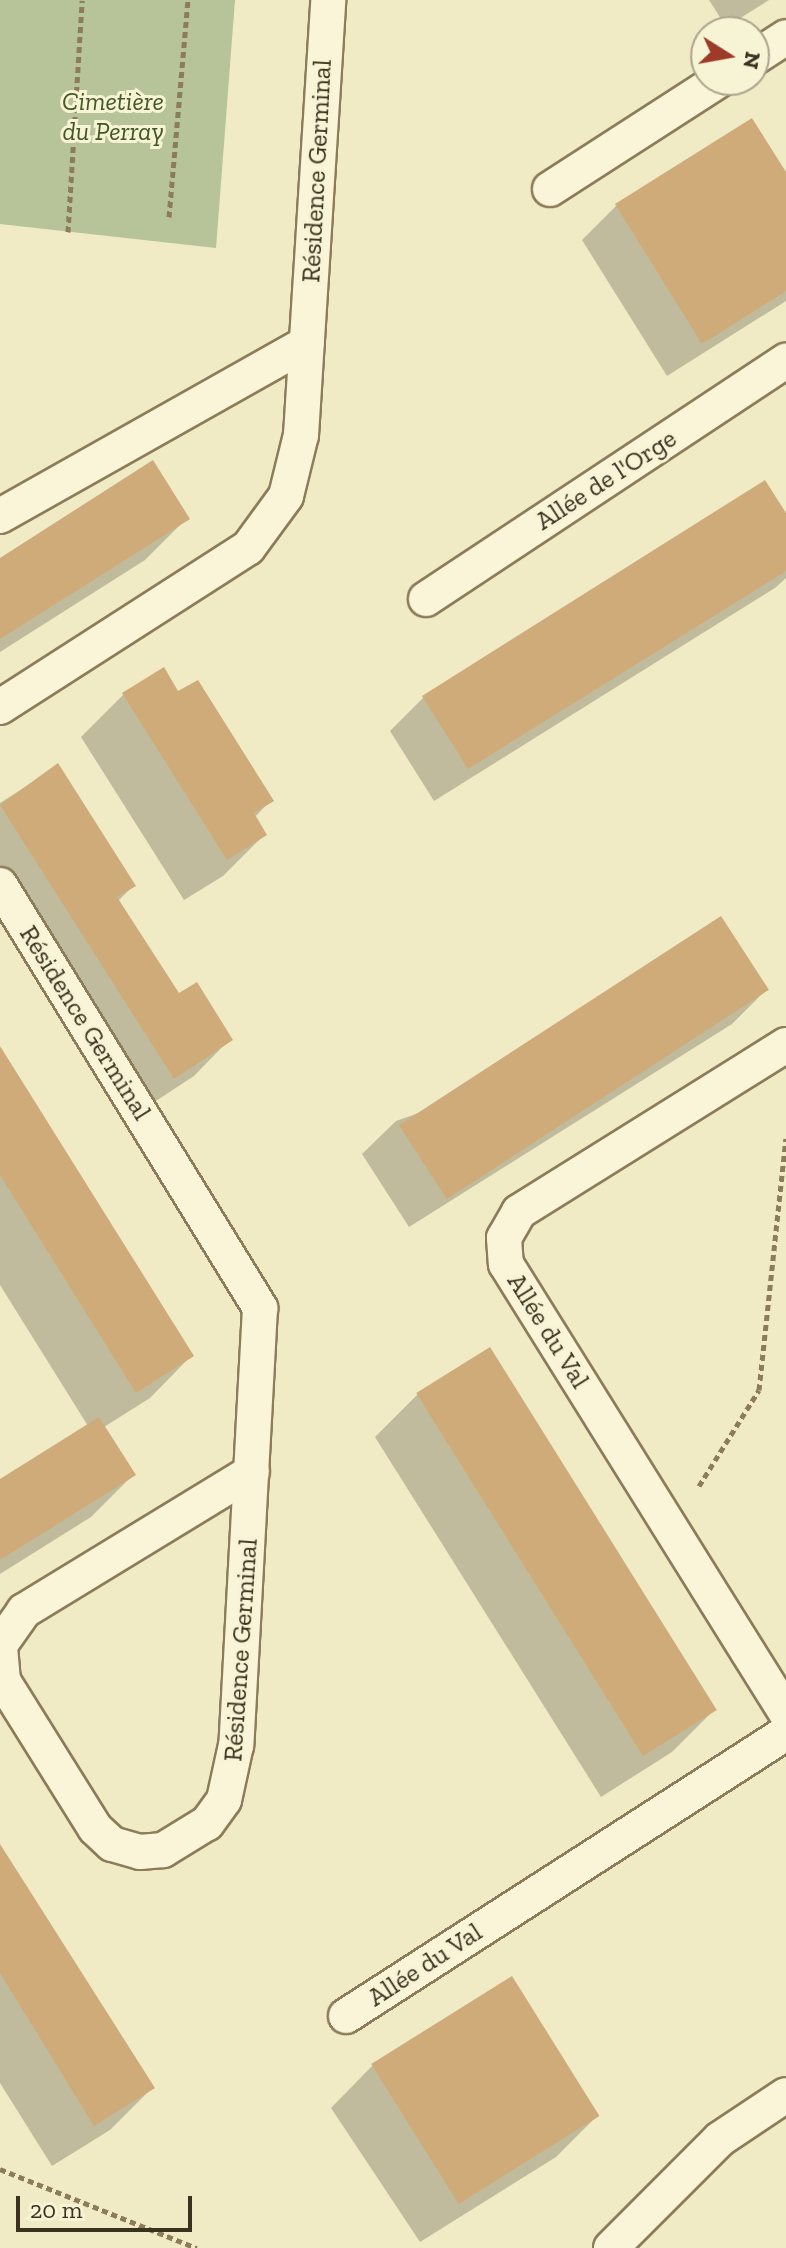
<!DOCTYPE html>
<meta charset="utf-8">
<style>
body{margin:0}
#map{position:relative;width:786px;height:2248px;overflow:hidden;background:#f0eac5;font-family:"Zilla Slab",serif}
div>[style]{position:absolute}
.cemetery>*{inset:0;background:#b7c398}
.shadow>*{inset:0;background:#0003}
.building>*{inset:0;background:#cfab7a;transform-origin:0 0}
.path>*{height:5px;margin-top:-2.5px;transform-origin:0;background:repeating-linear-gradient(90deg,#8c7c5a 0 6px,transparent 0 10px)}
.roads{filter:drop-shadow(2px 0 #8c7c5a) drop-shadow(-2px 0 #8c7c5a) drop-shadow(0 2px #8c7c5a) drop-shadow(0 -2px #8c7c5a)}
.service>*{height:34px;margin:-17px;padding:0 17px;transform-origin:17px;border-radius:17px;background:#faf5d9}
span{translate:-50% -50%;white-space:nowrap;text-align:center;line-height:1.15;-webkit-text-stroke:6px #f7f3d5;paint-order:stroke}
.park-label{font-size:26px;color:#435824;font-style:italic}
.street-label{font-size:26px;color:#3b311f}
.north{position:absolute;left:690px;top:16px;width:80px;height:80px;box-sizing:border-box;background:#f7f3d5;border:2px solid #aca58c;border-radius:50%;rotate:101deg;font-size:22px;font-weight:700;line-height:32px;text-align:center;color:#3b311f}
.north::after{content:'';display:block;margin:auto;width:28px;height:36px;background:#9d3a28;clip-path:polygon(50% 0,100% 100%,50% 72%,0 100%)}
.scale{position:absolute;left:16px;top:2196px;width:176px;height:36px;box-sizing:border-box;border:4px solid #3b311f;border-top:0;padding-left:10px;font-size:24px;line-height:28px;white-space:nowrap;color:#3b311f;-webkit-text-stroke:6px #f7f3d5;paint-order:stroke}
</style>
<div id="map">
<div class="cemetery">
<i style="clip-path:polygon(0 0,235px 0,216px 248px,0 224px)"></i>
</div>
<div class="shadow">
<i style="clip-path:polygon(709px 0,769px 0,726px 27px)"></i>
<i style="clip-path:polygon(786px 175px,786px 301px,667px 376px,582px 240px,616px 206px)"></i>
<i style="clip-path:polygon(786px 517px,786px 578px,775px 588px,434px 801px,390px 731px,424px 697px)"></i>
<i style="clip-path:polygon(187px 518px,145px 560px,0 652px,0 560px)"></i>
<i style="clip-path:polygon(178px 693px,271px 800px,254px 818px,265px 834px,223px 876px,184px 900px,81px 737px,123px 695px)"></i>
<i style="clip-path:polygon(58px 766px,133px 886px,118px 901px,179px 996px,230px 1039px,194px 1076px,136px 1114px,0 899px,0 803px)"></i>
<i style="clip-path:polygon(766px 990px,732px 1024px,409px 1227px,362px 1154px,396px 1121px)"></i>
<i style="clip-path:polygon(0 1050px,191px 1356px,150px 1398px,104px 1427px,133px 1475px,91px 1517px,0 1574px,0 1481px,88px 1426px,0 1285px)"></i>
<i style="clip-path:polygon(489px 1350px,714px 1710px,672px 1752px,601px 1797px,375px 1437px,417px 1395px)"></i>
<i style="clip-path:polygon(0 1848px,152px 2088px,110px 2130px,52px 2166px,0 2083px)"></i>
<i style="clip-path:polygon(372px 2066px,598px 2115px,556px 2157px,420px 2242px,331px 2108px)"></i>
</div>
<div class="building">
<i style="clip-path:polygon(752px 118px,786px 172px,786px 291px,702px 344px,615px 204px)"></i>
<i style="clip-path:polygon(153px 460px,190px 519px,0 639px,0 558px)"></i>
<i style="clip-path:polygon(765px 480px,786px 513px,786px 571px,468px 769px,422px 696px)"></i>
<i style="clip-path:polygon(164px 667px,178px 691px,198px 680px,274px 801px,254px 813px,267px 835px,227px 860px,122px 693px)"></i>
<i style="clip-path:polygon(58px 763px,136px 886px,117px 897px,179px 993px,197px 982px,233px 1040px,174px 1079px,0 805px)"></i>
<i style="left:721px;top:916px;width:88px;height:384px;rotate:57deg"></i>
<i style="clip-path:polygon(0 1046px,194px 1356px,136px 1393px,0 1175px)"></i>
<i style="left:490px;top:1347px;width:428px;height:87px;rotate:58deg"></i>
<i style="clip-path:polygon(99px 1417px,136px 1475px,0 1560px,0 1479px)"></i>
<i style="clip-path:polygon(0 1844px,155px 2088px,94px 2126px,0 1973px)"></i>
<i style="left:512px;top:1976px;width:165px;height:166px;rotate:58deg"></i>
</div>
<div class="path">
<i style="left:169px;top:217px;width:218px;rotate:-85deg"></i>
<i style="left:68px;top:232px;width:232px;rotate:-86.5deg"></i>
<i style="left:699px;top:1486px;width:113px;rotate:-58deg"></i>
<i style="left:759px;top:1390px;width:253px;rotate:-83.9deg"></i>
<i style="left:0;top:2169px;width:212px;rotate:21.9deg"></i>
</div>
<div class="roads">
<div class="service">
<i style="left:754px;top:58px;width:38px;rotate:-33deg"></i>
<i style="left:550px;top:189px;width:201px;rotate:-32.8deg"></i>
<i style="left:0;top:516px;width:352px;rotate:-29.4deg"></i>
<i style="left:426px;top:599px;width:432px;rotate:-33.5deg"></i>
<i style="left:0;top:707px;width:295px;rotate:-32.7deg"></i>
<i style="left:248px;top:548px;width:64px;rotate:-53.8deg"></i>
<i style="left:286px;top:496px;width:63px;rotate:-76.2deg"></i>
<i style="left:301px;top:435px;width:436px;rotate:-86.4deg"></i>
<i style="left:0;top:885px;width:497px;rotate:58.4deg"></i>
<i style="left:260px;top:1308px;width:438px;rotate:93.1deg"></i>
<i style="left:236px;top:1745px;width:56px;rotate:102.3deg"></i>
<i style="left:224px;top:1800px;width:29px;rotate:126deg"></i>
<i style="left:207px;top:1823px;width:52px;rotate:148.5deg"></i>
<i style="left:163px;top:1850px;width:23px;rotate:175deg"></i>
<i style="left:140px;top:1852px;width:29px;rotate:-164deg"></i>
<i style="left:112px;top:1844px;width:23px;rotate:-137deg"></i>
<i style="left:95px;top:1828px;width:173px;rotate:-122deg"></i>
<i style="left:3px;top:1681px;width:33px;rotate:-95deg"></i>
<i style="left:786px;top:1045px;width:315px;rotate:148deg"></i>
<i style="left:519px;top:1212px;width:30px;rotate:120deg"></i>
<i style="left:504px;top:1238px;width:26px;rotate:86deg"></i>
<i style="left:506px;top:1264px;width:529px;rotate:58.05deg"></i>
<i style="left:0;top:1645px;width:42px;rotate:-54.8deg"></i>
<i style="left:24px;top:1611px;width:267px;rotate:-31.4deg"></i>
<i style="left:346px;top:2016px;width:523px;rotate:-32.75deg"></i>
<i style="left:611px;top:2248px;width:154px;rotate:-45deg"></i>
<i style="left:720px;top:2139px;width:79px;rotate:-33.7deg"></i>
</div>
</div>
<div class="park-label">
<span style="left:113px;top:117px">Cimetière<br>du Perray</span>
</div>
<div class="street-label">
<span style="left:317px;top:171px;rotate:-87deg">Résidence Germinal</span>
<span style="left:606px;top:480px;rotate:-33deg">Allée de l'Orge</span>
<span style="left:85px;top:1023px;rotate:58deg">Résidence Germinal</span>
<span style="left:548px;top:1331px;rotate:58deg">Allée du Val</span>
<span style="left:241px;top:1650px;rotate:-86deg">Résidence Germinal</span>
<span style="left:425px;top:1965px;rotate:-33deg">Allée du Val</span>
</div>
<div class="north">N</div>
<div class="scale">20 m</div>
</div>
